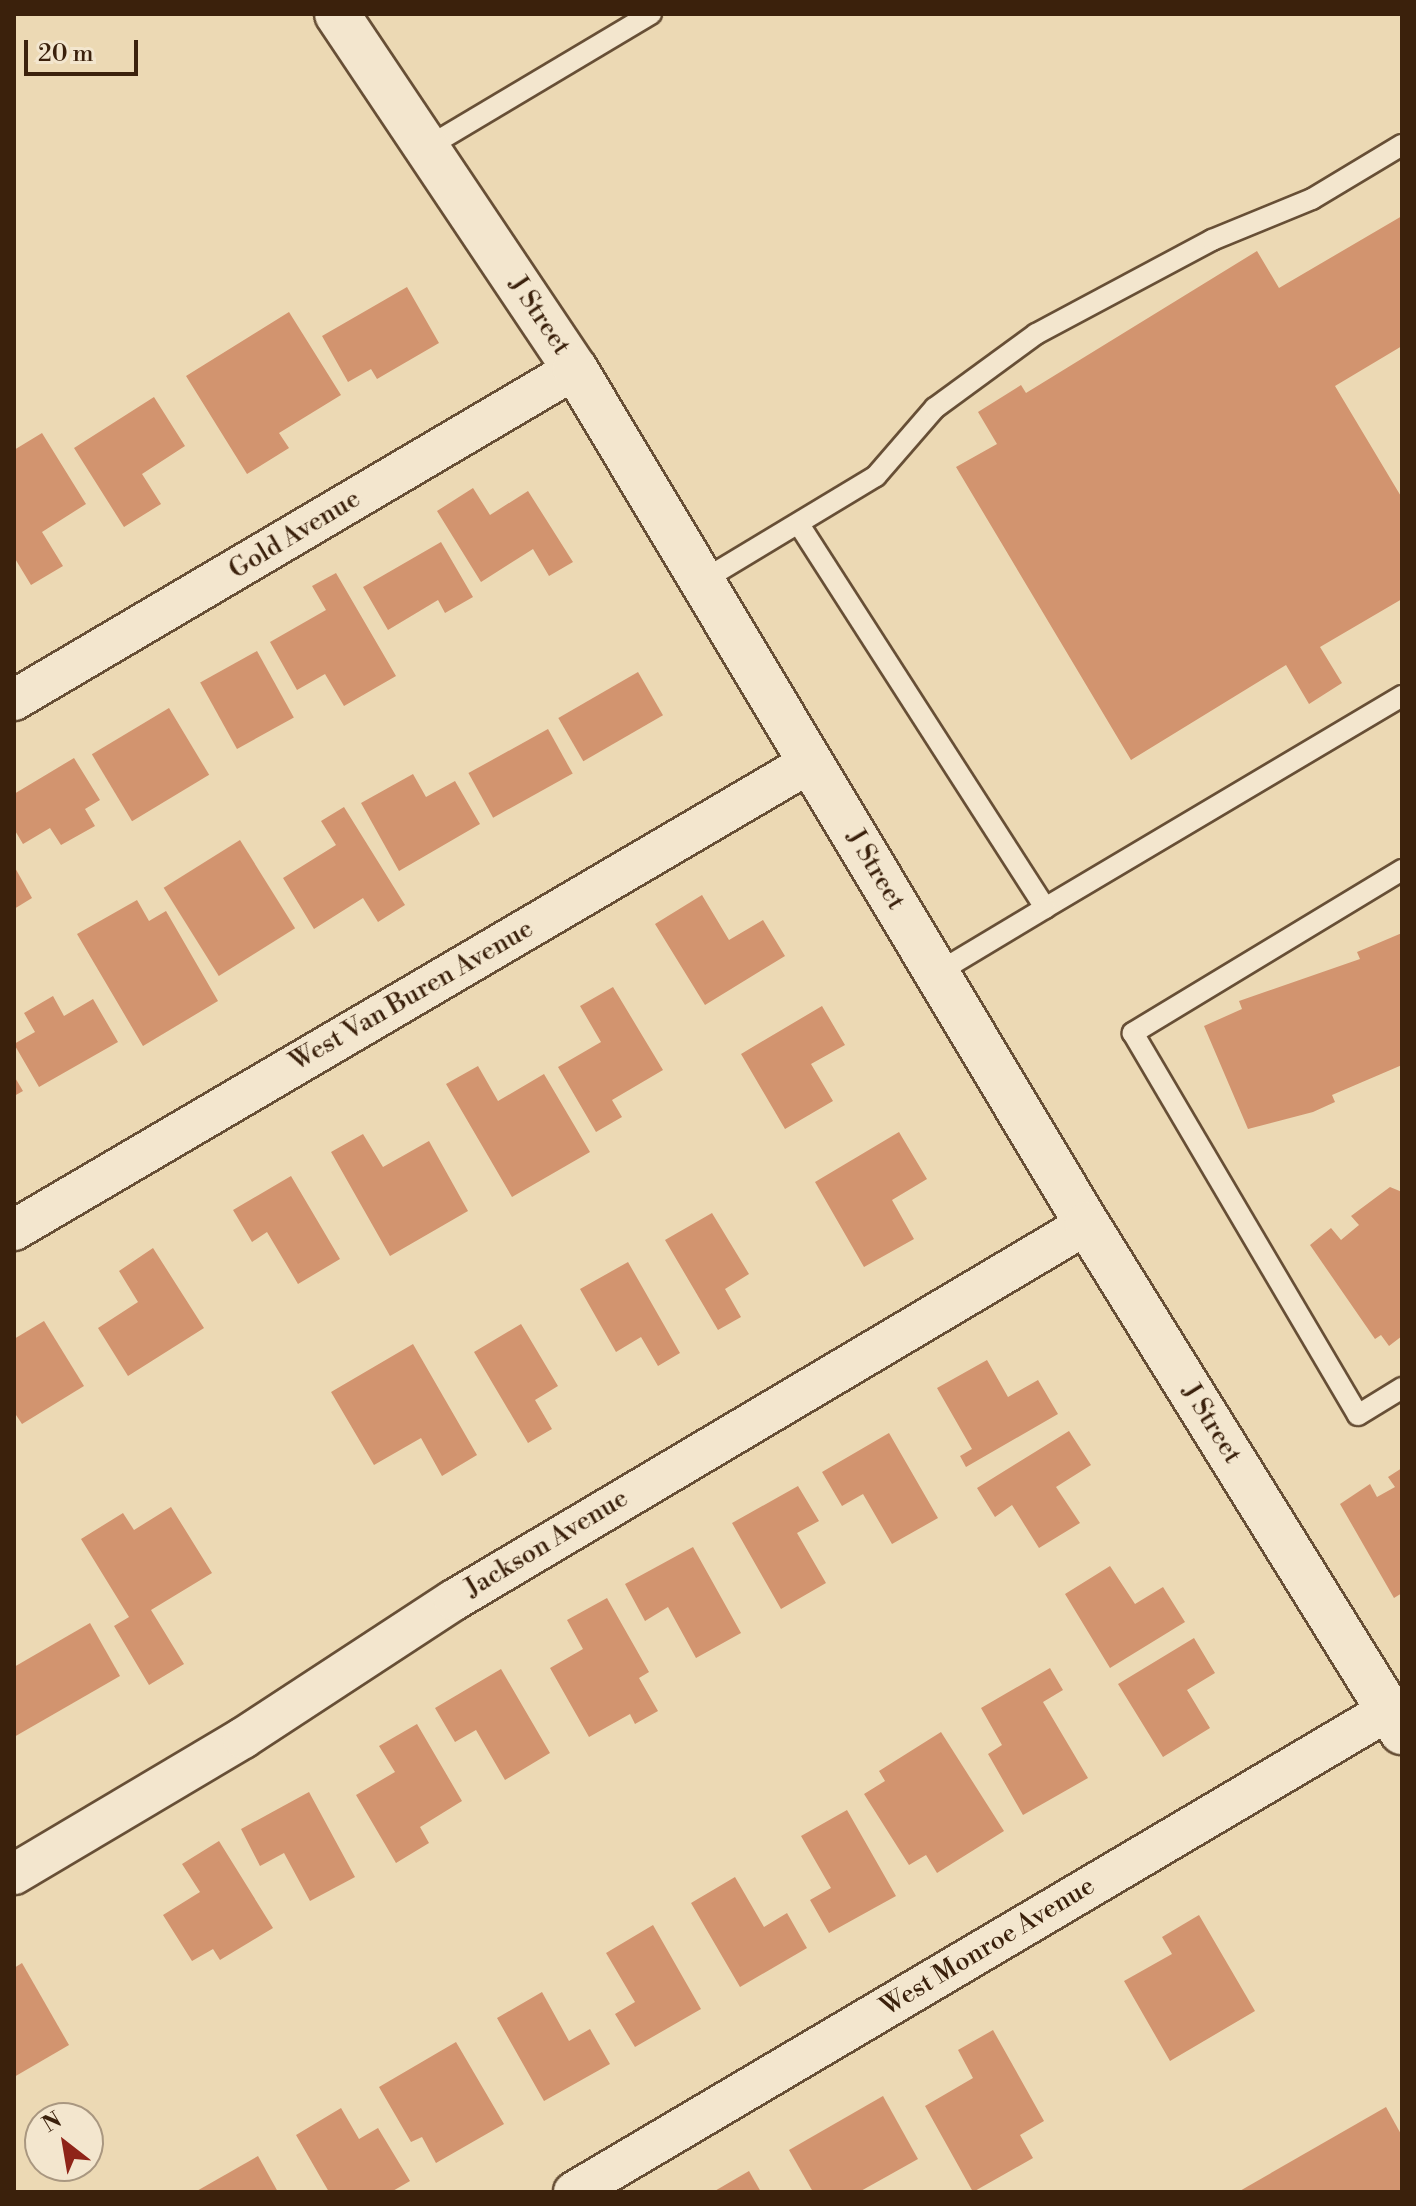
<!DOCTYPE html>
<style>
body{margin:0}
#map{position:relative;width:1416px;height:2206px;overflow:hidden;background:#ecd9b4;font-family:"Libre Bodoni",serif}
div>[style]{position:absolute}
.building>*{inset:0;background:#d2946f;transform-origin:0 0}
.roads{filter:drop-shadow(2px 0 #674f36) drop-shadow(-2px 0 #674f36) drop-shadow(0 2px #674f36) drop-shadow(0 -2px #674f36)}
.service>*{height:20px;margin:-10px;padding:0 10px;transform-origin:10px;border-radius:10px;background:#f3e6ce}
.minor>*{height:40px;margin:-20px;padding:0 20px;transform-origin:20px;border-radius:20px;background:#f3e6ce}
.tertiary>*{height:44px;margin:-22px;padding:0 22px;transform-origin:22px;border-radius:22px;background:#f3e6ce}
span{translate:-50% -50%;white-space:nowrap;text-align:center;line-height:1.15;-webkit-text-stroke:6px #f3e6ce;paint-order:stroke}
.street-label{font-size:26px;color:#3b210c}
.frame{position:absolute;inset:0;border:16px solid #3b210c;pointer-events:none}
.north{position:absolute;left:24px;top:2102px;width:80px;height:80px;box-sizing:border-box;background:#f3e6ce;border:2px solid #a99780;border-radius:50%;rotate:329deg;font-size:22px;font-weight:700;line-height:32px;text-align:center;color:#3b210c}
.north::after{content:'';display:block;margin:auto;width:28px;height:36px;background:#8f2418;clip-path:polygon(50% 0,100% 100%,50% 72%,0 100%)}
.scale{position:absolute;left:24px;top:40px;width:114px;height:36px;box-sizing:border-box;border:4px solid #3b210c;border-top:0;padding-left:10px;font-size:24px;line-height:28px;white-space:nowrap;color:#3b210c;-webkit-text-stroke:6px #f3e6ce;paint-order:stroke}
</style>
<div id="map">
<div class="building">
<i style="clip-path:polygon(1402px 216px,1402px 346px,1335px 386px,1402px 498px,1402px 599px,1320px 647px,1342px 683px,1309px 704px,1286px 665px,1131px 760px,956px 467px,997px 444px,978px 412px,1021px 385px,1026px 393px,1257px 251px,1279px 288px)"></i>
<i style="clip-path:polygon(407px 287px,439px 343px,377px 379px,371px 369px,348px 382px,322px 336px)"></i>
<i style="clip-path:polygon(289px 312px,341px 395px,279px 433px,289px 448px,247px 474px,186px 376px)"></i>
<i style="clip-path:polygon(154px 397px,185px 446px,142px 474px,161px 504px,124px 527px,74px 448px)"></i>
<i style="clip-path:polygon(42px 433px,86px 504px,42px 532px,63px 566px,31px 585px,14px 557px,14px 450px)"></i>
<i style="clip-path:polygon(473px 488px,490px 515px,528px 491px,573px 562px,549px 576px,533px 549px,481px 582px,437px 511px)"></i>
<i style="clip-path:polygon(441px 542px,473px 597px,445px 613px,438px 600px,388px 630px,363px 587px)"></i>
<i style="clip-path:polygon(336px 573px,396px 676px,344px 706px,325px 674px,297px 690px,270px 642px,326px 610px,312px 586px)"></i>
<i style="left:257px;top:651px;width:76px;height:65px;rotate:61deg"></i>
<i style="left:638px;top:672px;width:50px;height:92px;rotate:60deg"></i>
<i style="left:169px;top:708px;width:78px;height:90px;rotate:59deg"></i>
<i style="left:548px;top:729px;width:51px;height:91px;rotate:61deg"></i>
<i style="clip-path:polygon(74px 758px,100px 800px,85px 809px,95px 826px,61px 845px,50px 828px,23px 844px,14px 829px,14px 794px)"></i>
<i style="clip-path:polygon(413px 774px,426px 797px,455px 781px,480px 824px,399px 871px,361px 803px)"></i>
<i style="clip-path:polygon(344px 807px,405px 905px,378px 922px,363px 898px,314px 929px,283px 878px,336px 845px,321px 821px)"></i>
<i style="left:240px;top:840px;width:104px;height:90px;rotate:58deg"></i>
<i style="clip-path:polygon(14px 866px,32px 898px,14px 909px)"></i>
<i style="clip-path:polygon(702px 895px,729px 940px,763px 920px,785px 956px,705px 1005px,655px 924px)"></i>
<i style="clip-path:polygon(137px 900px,149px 921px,166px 911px,218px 1001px,143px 1046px,77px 934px)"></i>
<i style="clip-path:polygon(1402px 933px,1402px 1065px,1332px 1095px,1335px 1102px,1313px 1112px,1248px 1129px,1204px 1026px,1242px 1009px,1239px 1001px,1360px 959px,1357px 952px)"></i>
<i style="clip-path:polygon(613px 987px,663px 1070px,612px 1100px,622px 1117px,596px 1132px,558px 1067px,601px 1042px,580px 1006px)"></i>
<i style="clip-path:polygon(53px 996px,64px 1016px,93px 999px,118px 1042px,39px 1087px,14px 1044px,35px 1032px,24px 1013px)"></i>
<i style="clip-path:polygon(822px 1006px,845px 1045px,811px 1064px,833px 1101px,785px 1129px,741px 1054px)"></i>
<i style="clip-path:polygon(478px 1066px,498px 1101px,544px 1074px,590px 1152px,512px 1197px,446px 1084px)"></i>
<i style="clip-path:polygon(14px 1076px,23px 1091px,14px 1096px)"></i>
<i style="clip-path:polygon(899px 1132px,927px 1179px,892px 1200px,914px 1239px,864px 1267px,815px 1182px)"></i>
<i style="clip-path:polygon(363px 1134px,383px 1167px,429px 1141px,468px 1211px,390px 1256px,331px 1152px)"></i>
<i style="clip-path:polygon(291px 1176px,340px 1259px,298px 1284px,267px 1232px,252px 1242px,233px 1210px)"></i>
<i style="clip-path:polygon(1390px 1187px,1402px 1192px,1402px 1336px,1389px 1346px,1381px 1335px,1375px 1339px,1310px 1245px,1331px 1228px,1341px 1240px,1359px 1225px,1351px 1216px)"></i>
<i style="clip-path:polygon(712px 1213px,749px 1274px,725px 1289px,741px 1317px,718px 1330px,665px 1240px)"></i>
<i style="clip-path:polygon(153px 1248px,204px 1328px,128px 1376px,98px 1328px,138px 1302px,119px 1271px)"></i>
<i style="clip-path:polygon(628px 1262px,680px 1353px,658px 1366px,641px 1337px,616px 1352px,580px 1289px)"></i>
<i style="clip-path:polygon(44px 1321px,84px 1386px,22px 1424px,14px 1412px,14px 1339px)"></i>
<i style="clip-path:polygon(521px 1324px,558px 1386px,535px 1400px,552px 1429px,528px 1443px,474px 1352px)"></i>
<i style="clip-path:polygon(413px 1344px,477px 1455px,442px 1476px,421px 1438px,374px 1465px,331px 1392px)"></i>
<i style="clip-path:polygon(987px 1360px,1008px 1397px,1038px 1380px,1058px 1414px,966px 1467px,960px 1456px,972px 1449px,937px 1388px)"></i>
<i style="clip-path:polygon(1069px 1431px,1091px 1465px,1056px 1487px,1080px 1523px,1039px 1548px,1012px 1505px,995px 1517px,977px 1488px)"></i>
<i style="clip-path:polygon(889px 1433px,938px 1518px,892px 1544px,863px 1494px,842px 1506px,822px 1472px)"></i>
<i style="clip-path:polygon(1402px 1468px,1402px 1593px,1394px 1598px,1340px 1504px,1370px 1484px,1377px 1497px,1395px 1487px,1388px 1477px)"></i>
<i style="clip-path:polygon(798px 1486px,819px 1521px,797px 1533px,826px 1583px,781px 1609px,732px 1523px)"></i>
<i style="clip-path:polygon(171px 1507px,212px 1573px,151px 1610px,184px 1664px,149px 1685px,114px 1626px,129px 1617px,81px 1539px,123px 1513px,134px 1530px)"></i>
<i style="clip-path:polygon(693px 1547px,741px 1633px,696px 1658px,668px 1607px,645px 1621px,625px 1584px)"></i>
<i style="clip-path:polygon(1110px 1566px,1135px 1604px,1163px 1587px,1185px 1622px,1110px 1668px,1065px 1594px)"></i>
<i style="clip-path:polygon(607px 1598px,649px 1672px,639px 1678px,658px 1711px,635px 1724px,630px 1714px,589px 1737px,550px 1668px,583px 1649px,567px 1620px)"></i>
<i style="clip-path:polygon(90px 1623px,120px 1676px,14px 1737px,14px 1667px)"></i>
<i style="clip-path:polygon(1194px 1638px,1215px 1673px,1187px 1690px,1210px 1728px,1163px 1757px,1118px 1684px)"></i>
<i style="clip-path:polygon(1050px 1668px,1063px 1690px,1043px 1702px,1088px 1778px,1023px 1815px,988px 1754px,1002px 1745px,981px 1708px)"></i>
<i style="clip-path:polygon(501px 1669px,550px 1753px,505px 1780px,476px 1730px,455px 1742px,435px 1708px)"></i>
<i style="clip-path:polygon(417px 1724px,462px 1801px,420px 1827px,429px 1843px,396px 1863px,356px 1795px,395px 1772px,379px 1746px)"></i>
<i style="clip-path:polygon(941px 1732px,1004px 1831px,937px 1873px,926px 1855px,909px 1865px,864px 1794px,885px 1781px,879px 1771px)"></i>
<i style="clip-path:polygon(309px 1792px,355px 1877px,310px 1901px,284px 1853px,260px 1866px,241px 1829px)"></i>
<i style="clip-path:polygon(847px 1810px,896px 1896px,829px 1933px,810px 1900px,831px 1888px,801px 1836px)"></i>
<i style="clip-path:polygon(219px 1841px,273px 1928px,220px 1960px,213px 1949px,192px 1961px,163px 1915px,200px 1892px,182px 1864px)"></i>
<i style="clip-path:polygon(735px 1877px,764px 1927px,787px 1913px,807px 1948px,740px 1987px,691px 1903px)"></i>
<i style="clip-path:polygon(1199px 1915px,1255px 2011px,1170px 2061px,1124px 1981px,1172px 1954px,1162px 1937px)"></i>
<i style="clip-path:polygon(653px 1925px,701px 2009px,635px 2047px,615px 2014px,635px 2002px,606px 1953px)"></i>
<i style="clip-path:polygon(22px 1963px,69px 2045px,14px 2077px,14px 1968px)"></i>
<i style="clip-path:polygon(542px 1992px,569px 2041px,590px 2029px,610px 2064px,544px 2101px,497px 2018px)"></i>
<i style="clip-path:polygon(993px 2030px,1044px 2121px,1020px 2135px,1033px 2158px,973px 2192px,925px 2106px,973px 2078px,958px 2050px)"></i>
<i style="clip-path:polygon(456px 2042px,504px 2124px,436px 2163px,422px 2137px,411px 2142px,379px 2087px)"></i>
<i style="clip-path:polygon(883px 2096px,918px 2159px,859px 2192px,813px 2192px,789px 2150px)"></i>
<i style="clip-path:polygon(1386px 2107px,1402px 2136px,1402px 2192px,1238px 2192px)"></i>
<i style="clip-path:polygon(341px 2108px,359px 2139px,378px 2128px,410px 2181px,391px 2192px,329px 2192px,296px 2135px)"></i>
<i style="clip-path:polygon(258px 2156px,278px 2192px,195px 2192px)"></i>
<i style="clip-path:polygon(749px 2171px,761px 2192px,713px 2192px)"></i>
</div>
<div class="roads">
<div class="service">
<i style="left:426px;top:148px;width:262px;rotate:-30.8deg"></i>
<i style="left:800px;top:526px;width:454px;rotate:57.3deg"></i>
<i style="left:1045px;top:908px;width:415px;rotate:-30.7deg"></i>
<i style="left:702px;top:581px;width:203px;rotate:-31.1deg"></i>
<i style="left:876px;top:476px;width:90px;rotate:-49.1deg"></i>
<i style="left:935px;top:408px;width:125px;rotate:-36.2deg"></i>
<i style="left:1036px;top:334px;width:200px;rotate:-28.1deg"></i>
<i style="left:1212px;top:240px;width:108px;rotate:-22.3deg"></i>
<i style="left:1312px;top:199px;width:105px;rotate:-31deg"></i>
<i style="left:1402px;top:870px;width:315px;rotate:148.8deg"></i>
<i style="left:1133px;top:1033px;width:443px;rotate:59.5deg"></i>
<i style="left:1358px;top:1415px;width:52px;rotate:-31.5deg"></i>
<i style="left:937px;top:973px;width:126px;rotate:-31deg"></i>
</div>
<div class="minor">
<i style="left:14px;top:700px;width:651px;rotate:-30.54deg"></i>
<i style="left:14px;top:1230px;width:924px;rotate:-30.42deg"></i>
<i style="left:14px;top:1874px;width:266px;rotate:-30.7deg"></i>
<i style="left:243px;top:1738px;width:252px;rotate:-33.2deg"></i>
<i style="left:454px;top:1600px;width:736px;rotate:-30.71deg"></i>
<i style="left:574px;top:2192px;width:947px;rotate:-30.6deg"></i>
</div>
<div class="tertiary">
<i style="left:337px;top:14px;width:427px;rotate:56.2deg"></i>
<i style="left:575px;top:369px;width:997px;rotate:59.09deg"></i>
<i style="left:1087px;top:1224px;width:598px;rotate:58.2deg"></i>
</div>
</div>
<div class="street-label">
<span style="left:539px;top:316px;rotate:56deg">J Street</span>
<span style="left:295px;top:535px;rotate:-31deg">Gold Avenue</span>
<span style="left:875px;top:870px;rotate:59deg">J Street</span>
<span style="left:412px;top:996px;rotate:-30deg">West Van Buren Avenue</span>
<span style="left:1211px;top:1424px;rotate:58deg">J Street</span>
<span style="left:547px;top:1544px;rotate:-31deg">Jackson Avenue</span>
<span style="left:988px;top:1947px;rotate:-31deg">West Monroe Avenue</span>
</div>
<div class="frame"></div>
<div class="north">N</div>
<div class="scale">20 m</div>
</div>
